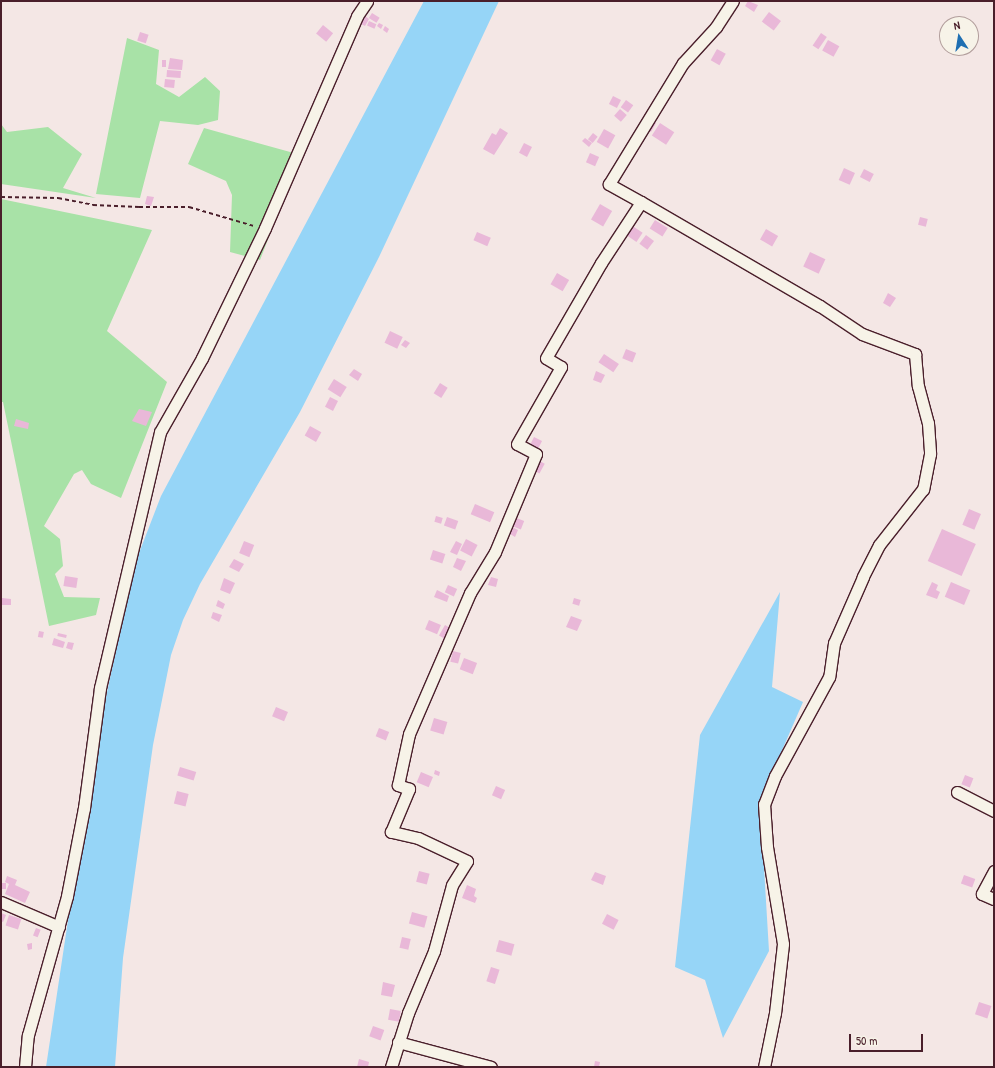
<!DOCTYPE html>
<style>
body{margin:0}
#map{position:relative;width:995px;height:1068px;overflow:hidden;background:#f4e7e5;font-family:"Patrick Hand",sans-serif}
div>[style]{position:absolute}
.green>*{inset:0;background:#a8e2a7}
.water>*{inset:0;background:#96d5f7}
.building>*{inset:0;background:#e9b8d8;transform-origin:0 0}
.path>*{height:2px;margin-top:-1px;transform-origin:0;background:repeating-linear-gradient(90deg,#4a1f2b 0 4px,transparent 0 7px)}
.roads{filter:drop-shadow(1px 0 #4a1f2b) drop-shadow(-1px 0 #4a1f2b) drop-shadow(0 1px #4a1f2b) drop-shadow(0 -1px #4a1f2b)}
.minor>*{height:11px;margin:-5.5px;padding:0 5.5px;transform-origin:5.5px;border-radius:5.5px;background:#f7f3e8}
span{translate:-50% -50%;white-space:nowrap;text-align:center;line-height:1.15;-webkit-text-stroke:3px #f7f3e8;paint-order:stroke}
.frame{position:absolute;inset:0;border:2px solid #4a1f2b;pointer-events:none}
.north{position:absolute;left:939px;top:16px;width:40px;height:40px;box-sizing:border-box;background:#f7f3e8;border:1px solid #b29e9c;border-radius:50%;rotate:348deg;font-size:11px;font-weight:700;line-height:16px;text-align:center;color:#4a1f2b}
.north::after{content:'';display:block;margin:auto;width:14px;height:18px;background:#1f6fb2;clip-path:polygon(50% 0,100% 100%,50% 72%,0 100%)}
.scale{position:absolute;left:849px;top:1034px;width:74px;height:18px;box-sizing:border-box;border:2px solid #4a1f2b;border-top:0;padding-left:5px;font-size:12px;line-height:14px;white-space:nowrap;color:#4a1f2b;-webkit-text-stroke:3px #f7f3e8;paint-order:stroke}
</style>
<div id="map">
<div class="green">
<i style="clip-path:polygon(127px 38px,159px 50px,156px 84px,179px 97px,205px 77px,220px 91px,218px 120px,198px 125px,160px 121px,140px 198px,96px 194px)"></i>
<i style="clip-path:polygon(1px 124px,7px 132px,48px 127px,82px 154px,63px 188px,96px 198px,1px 184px)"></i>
<i style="clip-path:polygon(204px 128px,301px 155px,260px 260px,230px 252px,232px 195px,226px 181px,188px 164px)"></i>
<i style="clip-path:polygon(1px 199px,152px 230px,107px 331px,167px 382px,121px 498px,91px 484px,82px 470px,74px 474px,44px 526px,60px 539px,63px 566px,55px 574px,64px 597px,100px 598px,96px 615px,49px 626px,3px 402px,1px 402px)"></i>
</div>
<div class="water">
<i style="clip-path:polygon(424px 1px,499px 1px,379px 257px,300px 412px,200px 584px,183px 620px,171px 655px,153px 745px,123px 958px,115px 1067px,46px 1067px,91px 767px,134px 566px,161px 496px)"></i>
<i style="clip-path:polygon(780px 592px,772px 687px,803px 702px,760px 801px,769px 951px,723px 1038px,705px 980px,675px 967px,700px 735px)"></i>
</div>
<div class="building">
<i style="clip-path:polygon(748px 1px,758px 5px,754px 12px,745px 6px)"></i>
<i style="left:769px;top:12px;width:15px;height:12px;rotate:37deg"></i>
<i style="left:372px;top:13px;width:9px;height:6px;rotate:32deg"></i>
<i style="clip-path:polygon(365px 16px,369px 19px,365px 26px,361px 24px)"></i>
<i style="left:369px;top:21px;width:8px;height:5px;rotate:23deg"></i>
<i style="clip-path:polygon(379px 23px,383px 25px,381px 29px,377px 26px)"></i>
<i style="left:323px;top:25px;width:13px;height:11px;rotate:39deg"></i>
<i style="clip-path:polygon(385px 26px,389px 29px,387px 33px,383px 30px)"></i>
<i style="left:140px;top:32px;width:9px;height:9px;rotate:18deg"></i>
<i style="left:821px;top:33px;width:7px;height:15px;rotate:34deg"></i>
<i style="left:828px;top:40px;width:13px;height:12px;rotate:29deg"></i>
<i style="left:717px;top:49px;width:10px;height:13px;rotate:29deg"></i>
<i style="clip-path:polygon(170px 58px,183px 60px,182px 70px,168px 69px)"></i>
<i style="left:162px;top:60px;width:4px;height:7px"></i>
<i style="left:167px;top:70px;width:14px;height:7px;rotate:4deg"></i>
<i style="left:165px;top:79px;width:10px;height:8px;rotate:6deg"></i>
<i style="left:613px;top:96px;width:9px;height:9px;rotate:27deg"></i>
<i style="left:626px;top:100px;width:9px;height:9px;rotate:36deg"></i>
<i style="left:620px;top:109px;width:9px;height:9px;rotate:41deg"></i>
<i style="clip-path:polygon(650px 120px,656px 123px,651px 132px,645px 128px)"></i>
<i style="left:660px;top:123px;width:17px;height:15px;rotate:33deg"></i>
<i style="clip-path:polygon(500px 128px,508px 133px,494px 155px,483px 149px,492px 133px,496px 135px)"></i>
<i style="left:604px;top:129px;width:13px;height:15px;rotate:29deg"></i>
<i style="left:593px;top:133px;width:6px;height:8px;rotate:39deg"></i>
<i style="clip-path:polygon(585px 138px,592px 143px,589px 147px,582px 141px)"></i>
<i style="left:524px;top:143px;width:9px;height:11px;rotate:27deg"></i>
<i style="left:590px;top:153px;width:10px;height:10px;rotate:24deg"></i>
<i style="left:844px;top:168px;width:12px;height:13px;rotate:24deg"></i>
<i style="left:864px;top:169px;width:11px;height:9px;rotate:27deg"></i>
<i style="clip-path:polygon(147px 196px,154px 197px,151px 206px,145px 204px)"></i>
<i style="left:600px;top:204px;width:14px;height:18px;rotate:30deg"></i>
<i style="left:920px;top:217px;width:8px;height:8px;rotate:14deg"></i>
<i style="left:655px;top:220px;width:15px;height:10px;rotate:32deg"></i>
<i style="left:631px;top:225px;width:14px;height:11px;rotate:34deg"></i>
<i style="left:766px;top:229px;width:14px;height:12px;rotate:30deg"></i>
<i style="left:477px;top:232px;width:15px;height:9px;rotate:23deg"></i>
<i style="left:646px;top:235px;width:10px;height:11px;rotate:37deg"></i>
<i style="left:810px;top:252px;width:17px;height:16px;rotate:25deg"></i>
<i style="left:557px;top:273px;width:14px;height:13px;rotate:30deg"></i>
<i style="clip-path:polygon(888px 293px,896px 298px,890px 307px,883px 303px)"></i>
<i style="left:390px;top:331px;width:14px;height:13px;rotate:25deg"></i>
<i style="clip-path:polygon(405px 340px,410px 343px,406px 348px,401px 345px)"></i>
<i style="left:626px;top:349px;width:11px;height:10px;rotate:22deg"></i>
<i style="left:604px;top:354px;width:18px;height:10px;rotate:34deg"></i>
<i style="clip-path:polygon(354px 369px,362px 374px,358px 381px,349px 375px)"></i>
<i style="clip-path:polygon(596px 371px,605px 375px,601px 383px,593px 380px)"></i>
<i style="left:334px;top:379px;width:15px;height:12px;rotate:32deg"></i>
<i style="left:440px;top:383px;width:9px;height:12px;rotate:32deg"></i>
<i style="left:330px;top:397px;width:9px;height:11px;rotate:27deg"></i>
<i style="clip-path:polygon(139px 409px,152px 412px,146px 426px,132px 421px)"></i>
<i style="clip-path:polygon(16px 419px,29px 423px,28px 429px,14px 426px)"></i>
<i style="left:310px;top:426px;width:13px;height:11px;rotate:29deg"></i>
<i style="left:534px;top:437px;width:9px;height:10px;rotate:27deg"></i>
<i style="left:536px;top:459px;width:10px;height:11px;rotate:29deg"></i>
<i style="left:475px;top:504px;width:21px;height:11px;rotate:23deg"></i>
<i style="left:969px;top:509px;width:13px;height:17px;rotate:23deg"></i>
<i style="left:436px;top:516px;width:7px;height:6px;rotate:16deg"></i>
<i style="left:447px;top:517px;width:12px;height:9px;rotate:20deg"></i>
<i style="left:514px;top:517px;width:11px;height:9px;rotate:22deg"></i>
<i style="clip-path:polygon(510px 526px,518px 530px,515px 537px,507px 532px)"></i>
<i style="left:942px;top:529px;width:37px;height:35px;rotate:24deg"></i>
<i style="left:466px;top:539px;width:13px;height:13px;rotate:27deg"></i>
<i style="left:244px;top:541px;width:11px;height:13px;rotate:22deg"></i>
<i style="clip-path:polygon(456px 541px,462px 544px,457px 555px,450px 552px)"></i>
<i style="left:433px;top:550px;width:13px;height:10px;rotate:18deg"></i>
<i style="clip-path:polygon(457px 558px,466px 561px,461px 571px,453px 567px)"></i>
<i style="clip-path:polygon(234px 559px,244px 564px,239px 572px,229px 567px)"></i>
<i style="left:65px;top:576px;width:13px;height:10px;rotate:9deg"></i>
<i style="clip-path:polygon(491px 577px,498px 579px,496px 587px,488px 585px)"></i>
<i style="clip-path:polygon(224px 578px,235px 583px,230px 594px,220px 590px)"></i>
<i style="clip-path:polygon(932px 582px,938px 585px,936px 590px,940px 592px,937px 599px,926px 595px)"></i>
<i style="left:951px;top:582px;width:21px;height:16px;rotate:23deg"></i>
<i style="left:448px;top:585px;width:10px;height:8px;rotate:24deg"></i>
<i style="clip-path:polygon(437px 590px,449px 596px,447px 602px,434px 597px)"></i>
<i style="clip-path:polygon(2px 598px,11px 599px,11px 605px,1px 605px)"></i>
<i style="left:574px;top:598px;width:7px;height:6px;rotate:16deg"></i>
<i style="clip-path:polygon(218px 600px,225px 604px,223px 609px,216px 606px)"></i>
<i style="clip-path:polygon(213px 612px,222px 615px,219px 622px,211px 618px)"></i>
<i style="clip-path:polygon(571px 616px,582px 620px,577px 631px,566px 627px)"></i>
<i style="left:429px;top:620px;width:13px;height:10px;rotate:23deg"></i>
<i style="left:445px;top:625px;width:8px;height:12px;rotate:30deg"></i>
<i style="left:39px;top:631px;width:5px;height:6px;rotate:11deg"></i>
<i style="left:58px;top:633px;width:9px;height:3px;rotate:13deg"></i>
<i style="clip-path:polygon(54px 638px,65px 642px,63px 648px,52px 645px)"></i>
<i style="clip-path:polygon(68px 642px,74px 643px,72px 650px,66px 648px)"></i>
<i style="left:453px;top:651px;width:8px;height:11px;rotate:14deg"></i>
<i style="left:464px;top:658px;width:14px;height:12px;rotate:21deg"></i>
<i style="left:276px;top:707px;width:13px;height:10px;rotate:23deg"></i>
<i style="left:434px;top:718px;width:14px;height:13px;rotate:17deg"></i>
<i style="left:379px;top:728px;width:11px;height:9px;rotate:22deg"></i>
<i style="left:180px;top:767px;width:17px;height:9px;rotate:17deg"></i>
<i style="clip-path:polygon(435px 770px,440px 772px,439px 776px,434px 774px)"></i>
<i style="left:421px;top:772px;width:13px;height:11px;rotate:23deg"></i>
<i style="left:965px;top:775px;width:9px;height:10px;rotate:21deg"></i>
<i style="left:496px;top:786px;width:10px;height:10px;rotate:24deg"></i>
<i style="left:177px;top:791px;width:12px;height:13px;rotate:14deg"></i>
<i style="left:419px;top:871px;width:11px;height:11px;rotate:15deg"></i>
<i style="clip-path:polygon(595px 872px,606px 876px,603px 885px,591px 880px)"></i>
<i style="left:964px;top:875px;width:12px;height:9px;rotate:20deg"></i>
<i style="clip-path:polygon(7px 876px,17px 880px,15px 885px,30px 892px,25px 903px,5px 894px,9px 884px,5px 882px)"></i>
<i style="left:1px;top:883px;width:5px;height:6px"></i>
<i style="clip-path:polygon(467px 885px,476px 889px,474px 896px,477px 898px,475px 903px,462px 898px)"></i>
<i style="left:412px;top:912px;width:16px;height:12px;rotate:15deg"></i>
<i style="clip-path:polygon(1px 913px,6px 915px,3px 922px,1px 921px)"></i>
<i style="left:607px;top:914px;width:13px;height:11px;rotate:27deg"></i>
<i style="left:9px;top:915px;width:13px;height:11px;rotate:18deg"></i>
<i style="left:36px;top:928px;width:5px;height:8px;rotate:22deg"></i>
<i style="left:402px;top:937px;width:9px;height:11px;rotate:13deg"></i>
<i style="left:499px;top:940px;width:16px;height:12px;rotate:15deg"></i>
<i style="clip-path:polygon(32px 943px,32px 949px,28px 950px,27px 944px)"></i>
<i style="left:491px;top:967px;width:9px;height:15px;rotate:18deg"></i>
<i style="clip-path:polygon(383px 982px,395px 985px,392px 997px,381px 995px)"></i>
<i style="left:979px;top:1002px;width:13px;height:13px;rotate:18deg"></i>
<i style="left:390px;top:1009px;width:11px;height:11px;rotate:10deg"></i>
<i style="left:373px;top:1026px;width:12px;height:11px;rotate:20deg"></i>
<i style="clip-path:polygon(359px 1059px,369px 1062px,368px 1067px,357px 1067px)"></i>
<i style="clip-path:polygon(595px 1061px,600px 1062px,599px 1067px,594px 1067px)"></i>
</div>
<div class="path">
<i style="left:1px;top:197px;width:57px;rotate:1deg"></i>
<i style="left:58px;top:198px;width:36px;rotate:11deg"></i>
<i style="left:93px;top:205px;width:46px;rotate:2.5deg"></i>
<i style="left:139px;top:207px;width:50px"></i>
<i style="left:189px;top:207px;width:68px;rotate:16.3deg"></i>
</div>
<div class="roads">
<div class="minor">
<i style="left:641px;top:202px;width:37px;rotate:-151deg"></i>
<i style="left:609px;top:184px;width:142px;rotate:-58.6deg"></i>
<i style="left:683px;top:63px;width:49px;rotate:-47.5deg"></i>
<i style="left:716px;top:27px;width:31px;rotate:-57deg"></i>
<i style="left:957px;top:792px;width:42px;rotate:27.2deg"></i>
<i style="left:994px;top:871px;width:26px;rotate:118deg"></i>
<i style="left:982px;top:894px;width:13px;rotate:23deg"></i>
<i style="left:1px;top:902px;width:63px;rotate:23.3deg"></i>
<i style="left:398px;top:1042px;width:96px;rotate:15deg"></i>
<i style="left:25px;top:1067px;width:32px;rotate:-85deg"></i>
<i style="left:28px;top:1035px;width:144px;rotate:-74.3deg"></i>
<i style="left:67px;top:896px;width:90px;rotate:-79.1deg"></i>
<i style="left:84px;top:808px;width:121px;rotate:-82.4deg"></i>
<i style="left:100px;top:688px;width:263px;rotate:-76.8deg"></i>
<i style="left:160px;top:432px;width:85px;rotate:-60.4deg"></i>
<i style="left:202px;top:358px;width:144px;rotate:-64.1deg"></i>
<i style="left:265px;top:228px;width:231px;rotate:-66.5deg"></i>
<i style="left:357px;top:16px;width:18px;rotate:-56deg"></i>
<i style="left:391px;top:1067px;width:57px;rotate:-72.5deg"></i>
<i style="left:408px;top:1013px;width:67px;rotate:-67.2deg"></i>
<i style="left:434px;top:951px;width:68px;rotate:-74.7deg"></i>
<i style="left:452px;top:885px;width:28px;rotate:-58deg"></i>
<i style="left:467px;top:861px;width:54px;rotate:-154.9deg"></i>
<i style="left:418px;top:838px;width:28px;rotate:-167deg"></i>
<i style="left:391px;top:832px;width:47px;rotate:-67.3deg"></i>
<i style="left:409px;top:789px;width:12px;rotate:-160deg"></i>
<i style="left:398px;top:785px;width:52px;rotate:-77.8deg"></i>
<i style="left:409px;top:734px;width:154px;rotate:-66.6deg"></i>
<i style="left:470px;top:593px;width:48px;rotate:-58.6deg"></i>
<i style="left:495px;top:552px;width:106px;rotate:-67.3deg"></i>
<i style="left:536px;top:454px;width:21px;rotate:-152deg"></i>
<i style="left:517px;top:444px;width:89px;rotate:-60.3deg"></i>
<i style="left:561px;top:367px;width:17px;rotate:-149deg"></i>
<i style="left:546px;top:358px;width:110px;rotate:-59.9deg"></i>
<i style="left:601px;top:263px;width:73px;rotate:-56.7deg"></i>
<i style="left:641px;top:202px;width:207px;rotate:30.2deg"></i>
<i style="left:820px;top:306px;width:50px;rotate:33.7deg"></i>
<i style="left:862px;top:334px;width:57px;rotate:20.7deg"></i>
<i style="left:915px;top:354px;width:32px;rotate:85deg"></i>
<i style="left:918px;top:386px;width:38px;rotate:75deg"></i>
<i style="left:928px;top:423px;width:31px;rotate:86deg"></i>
<i style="left:930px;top:454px;width:36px;rotate:101deg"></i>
<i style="left:923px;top:489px;width:71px;rotate:128.2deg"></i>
<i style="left:879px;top:545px;width:36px;rotate:117deg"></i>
<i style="left:863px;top:577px;width:72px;rotate:113.7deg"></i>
<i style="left:834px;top:643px;width:34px;rotate:98deg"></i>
<i style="left:829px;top:677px;width:113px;rotate:118.6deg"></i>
<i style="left:775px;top:776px;width:30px;rotate:111deg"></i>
<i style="left:764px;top:804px;width:43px;rotate:86deg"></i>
<i style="left:767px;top:847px;width:98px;rotate:80.6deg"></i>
<i style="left:783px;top:944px;width:69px;rotate:96.6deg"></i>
<i style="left:775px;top:1013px;width:55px;rotate:101.5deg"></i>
</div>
</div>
<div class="frame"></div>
<div class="north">N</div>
<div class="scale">50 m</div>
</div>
